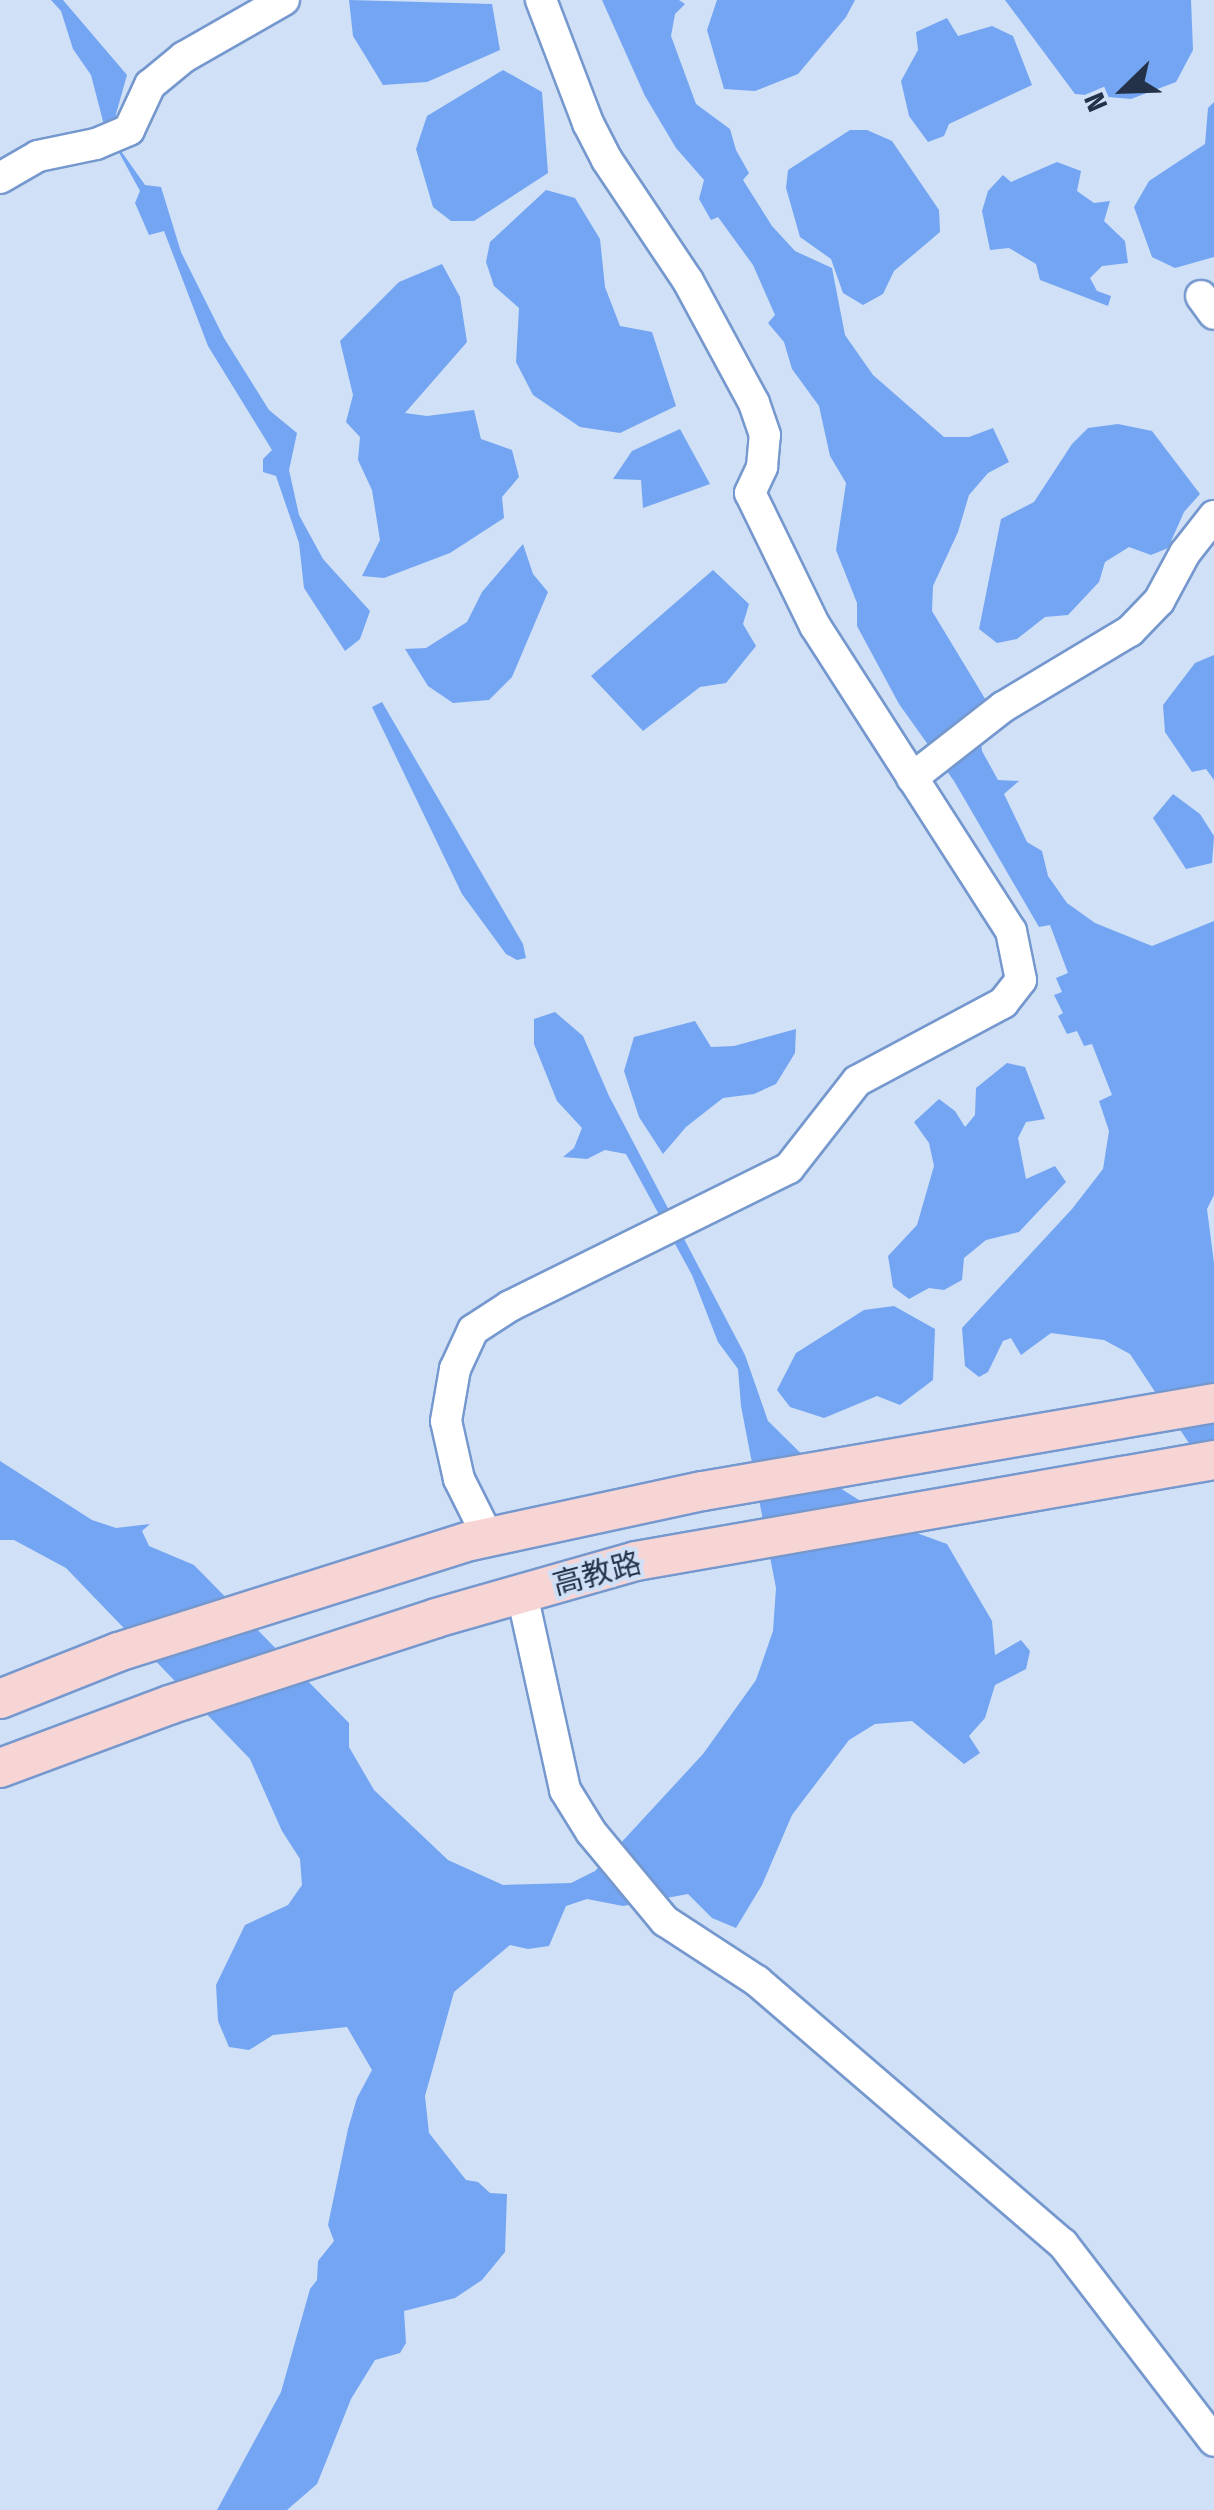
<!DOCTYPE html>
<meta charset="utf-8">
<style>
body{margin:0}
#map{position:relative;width:1214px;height:2510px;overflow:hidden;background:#d0e0f7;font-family:"Fira Sans Condensed","Noto Sans SC",sans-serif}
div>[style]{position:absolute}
.water>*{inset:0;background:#73a5f3}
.roads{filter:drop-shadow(2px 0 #7598ce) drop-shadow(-2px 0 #7598ce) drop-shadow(0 2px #7598ce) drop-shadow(0 -2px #7598ce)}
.minor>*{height:30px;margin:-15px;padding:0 15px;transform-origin:15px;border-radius:15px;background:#fff}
.major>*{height:38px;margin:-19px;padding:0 19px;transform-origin:19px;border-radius:19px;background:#f7d5d5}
span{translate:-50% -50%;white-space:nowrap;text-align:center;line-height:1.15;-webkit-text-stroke:8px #d0e0f7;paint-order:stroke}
.street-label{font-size:30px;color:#233248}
.north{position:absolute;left:1074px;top:40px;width:100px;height:100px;-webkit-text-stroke:8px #d0e0f7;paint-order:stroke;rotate:247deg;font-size:28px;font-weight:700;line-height:40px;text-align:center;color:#233248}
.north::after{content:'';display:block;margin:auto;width:35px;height:45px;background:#233248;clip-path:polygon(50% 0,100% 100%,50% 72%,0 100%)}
</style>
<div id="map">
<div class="water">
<i style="clip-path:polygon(51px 0,63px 0,127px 75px,116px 114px,121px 151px,145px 185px,161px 187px,181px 252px,224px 338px,269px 410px,297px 433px,289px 470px,299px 515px,323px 559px,370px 611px,360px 639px,345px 651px,304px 588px,299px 543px,276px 476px,263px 472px,263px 459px,272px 450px,208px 346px,164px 231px,149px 235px,135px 203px,140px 191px,104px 125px,91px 75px,73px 49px,61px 11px)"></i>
<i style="clip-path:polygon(349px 0,492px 4px,500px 50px,427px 82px,383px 85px,353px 36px)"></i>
<i style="clip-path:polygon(602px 0,679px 0,685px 4px,675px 14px,671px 36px,696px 104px,730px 129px,736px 150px,749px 173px,743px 180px,772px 226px,795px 251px,832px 268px,845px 335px,873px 375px,944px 437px,969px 437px,993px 428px,1009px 462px,988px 473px,969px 495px,958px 532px,933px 586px,932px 611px,987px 702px,979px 722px,982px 751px,998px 780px,1019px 781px,1004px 794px,1027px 842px,1042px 851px,1048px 876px,1067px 903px,1095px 923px,1152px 946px,1214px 921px,1214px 1195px,1207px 1209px,1214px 1263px,1214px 1481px,1130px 1354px,1104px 1340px,1051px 1333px,1021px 1355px,1011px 1338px,1003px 1341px,988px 1372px,979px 1377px,965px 1366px,962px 1328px,1072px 1209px,1103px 1169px,1109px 1131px,1099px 1101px,1112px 1095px,1092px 1044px,1084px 1046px,1077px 1031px,1067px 1034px,1058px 1016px,1063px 1013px,1054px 995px,1062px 992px,1056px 978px,1068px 973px,1050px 925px,1039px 927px,954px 781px,899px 704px,857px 626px,857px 603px,836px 550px,846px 483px,830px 456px,819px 406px,792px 369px,784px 342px,768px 323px,775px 315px,753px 265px,718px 217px,711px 220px,699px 199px,704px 180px,676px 148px,645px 96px)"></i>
<i style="clip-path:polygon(717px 0,855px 0,846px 17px,798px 74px,755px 91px,724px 89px,707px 30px)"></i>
<i style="clip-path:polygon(1005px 0,1191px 0,1193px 50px,1176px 82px,1131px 99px,1075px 94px)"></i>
<i style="clip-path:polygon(947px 18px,958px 36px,992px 26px,1013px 36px,1032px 85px,949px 124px,944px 136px,928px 142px,909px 116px,901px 81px,918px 50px,916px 32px)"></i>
<i style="clip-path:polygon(503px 70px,542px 92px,548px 173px,474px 221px,451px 221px,433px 207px,416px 149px,427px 116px)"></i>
<i style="clip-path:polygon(1214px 102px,1214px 257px,1175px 268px,1152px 257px,1134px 207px,1149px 181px,1205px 144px,1208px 108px)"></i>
<i style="clip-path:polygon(850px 130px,867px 130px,892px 141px,939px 210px,940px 232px,894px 271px,883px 294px,863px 305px,843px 293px,831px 259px,800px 237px,786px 188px,788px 170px)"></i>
<i style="clip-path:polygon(1057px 162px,1081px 171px,1077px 191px,1094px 203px,1110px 201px,1104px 221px,1125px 241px,1128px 263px,1102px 266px,1090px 278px,1097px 291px,1111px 296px,1108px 306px,1040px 280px,1036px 264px,1009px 248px,990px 250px,982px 211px,988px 191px,1003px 175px,1011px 182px)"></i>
<i style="clip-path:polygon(546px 190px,575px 198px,600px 239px,605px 287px,620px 326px,652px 332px,676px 406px,620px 433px,580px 427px,533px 395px,516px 362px,519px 308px,494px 286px,486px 262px,490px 242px)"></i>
<i style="clip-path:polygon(442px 264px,460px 297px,467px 342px,405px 413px,427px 416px,474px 410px,481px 439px,512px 450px,519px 477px,502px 497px,504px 518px,450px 553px,384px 578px,362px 576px,380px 540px,372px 490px,358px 460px,360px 437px,346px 422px,353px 395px,340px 341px,399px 282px)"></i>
<i style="clip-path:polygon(1118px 424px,1152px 431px,1200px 494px,1184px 512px,1168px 548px,1151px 555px,1129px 547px,1105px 562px,1099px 582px,1068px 615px,1045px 617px,1017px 639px,997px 643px,979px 629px,1001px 519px,1034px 502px,1072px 444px,1088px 428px)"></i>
<i style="clip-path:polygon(680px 429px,710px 484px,643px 508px,641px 480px,613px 479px,632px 451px)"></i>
<i style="clip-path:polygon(523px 544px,533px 574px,548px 592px,512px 677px,489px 700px,453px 703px,428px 686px,405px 649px,426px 648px,467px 622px,482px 592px)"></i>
<i style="clip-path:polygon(713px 570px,749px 604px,743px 624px,756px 646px,726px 683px,700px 687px,643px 731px,591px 676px)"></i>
<i style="clip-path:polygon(1214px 655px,1214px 780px,1206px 769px,1192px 772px,1165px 732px,1163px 705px,1195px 663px)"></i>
<i style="clip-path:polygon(382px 702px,523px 944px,526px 958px,517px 960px,506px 954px,462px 894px,372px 707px)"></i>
<i style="clip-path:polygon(1173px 794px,1200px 814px,1214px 836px,1212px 863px,1186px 869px,1153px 818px)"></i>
<i style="clip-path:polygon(555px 1012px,583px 1036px,609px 1096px,745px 1355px,768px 1421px,829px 1481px,903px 1528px,947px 1544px,992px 1621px,995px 1655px,1021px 1640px,1030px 1651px,1026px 1669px,995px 1685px,985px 1718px,969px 1736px,980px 1753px,964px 1764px,912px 1721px,875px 1724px,849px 1740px,792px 1815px,762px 1885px,736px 1928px,712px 1918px,688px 1894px,623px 1906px,587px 1899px,566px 1906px,549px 1946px,528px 1949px,510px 1945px,454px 1992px,425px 2096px,429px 2133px,466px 2180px,478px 2182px,490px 2193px,507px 2194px,505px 2252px,482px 2280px,455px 2298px,404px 2311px,406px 2343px,400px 2353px,375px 2360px,351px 2399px,317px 2484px,287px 2510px,217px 2510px,281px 2392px,310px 2289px,317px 2280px,318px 2261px,334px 2241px,328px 2225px,348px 2129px,357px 2098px,372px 2070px,347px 2027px,273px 2035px,249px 2050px,229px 2047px,218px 2021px,216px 1985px,245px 1925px,288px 1905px,302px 1885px,300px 1859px,282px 1831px,250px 1759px,66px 1568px,14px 1540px,0 1540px,0 1461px,92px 1520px,116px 1528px,150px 1524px,142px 1531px,149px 1546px,194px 1565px,349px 1723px,349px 1747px,374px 1790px,448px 1860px,503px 1885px,571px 1883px,595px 1871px,703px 1754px,756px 1680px,773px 1631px,776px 1588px,741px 1406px,738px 1369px,718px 1342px,692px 1275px,626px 1154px,605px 1150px,587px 1159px,563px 1157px,574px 1148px,582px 1128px,557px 1101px,534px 1044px,534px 1019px)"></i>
<i style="clip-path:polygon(695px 1021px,711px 1047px,734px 1046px,796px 1029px,795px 1053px,776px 1084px,754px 1094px,723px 1098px,686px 1127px,663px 1154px,639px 1117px,624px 1071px,634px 1037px)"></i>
<i style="clip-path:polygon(1007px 1063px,1025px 1067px,1045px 1119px,1026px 1122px,1018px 1138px,1026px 1179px,1055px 1166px,1066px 1182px,1019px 1232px,986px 1240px,964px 1258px,962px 1280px,944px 1290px,929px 1288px,909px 1299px,893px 1287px,888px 1256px,917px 1225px,934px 1166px,929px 1143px,914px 1122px,939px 1099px,955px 1111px,965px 1127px,975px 1115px,976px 1088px)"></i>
<i style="clip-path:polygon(894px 1306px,935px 1329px,933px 1380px,900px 1405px,877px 1396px,824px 1418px,790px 1407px,777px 1390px,796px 1353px,864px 1310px)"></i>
</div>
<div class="roads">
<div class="minor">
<i style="left:0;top:178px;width:44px;rotate:-30.1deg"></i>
<i style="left:38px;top:156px;width:59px;rotate:-11.7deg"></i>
<i style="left:96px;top:144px;width:36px;rotate:-23deg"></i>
<i style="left:129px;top:130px;width:50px;rotate:-65deg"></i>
<i style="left:150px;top:85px;width:44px;rotate:-39.5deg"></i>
<i style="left:184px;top:57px;width:115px;rotate:-29.7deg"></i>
<i style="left:1201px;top:296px;width:22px;rotate:54deg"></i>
<i style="left:912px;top:778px;width:115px;rotate:-38deg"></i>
<i style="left:1003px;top:707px;width:148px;rotate:-30.9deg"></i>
<i style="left:1130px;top:631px;width:42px;rotate:-46deg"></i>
<i style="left:1159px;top:601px;width:55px;rotate:-61.6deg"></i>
<i style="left:1185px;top:553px;width:47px;rotate:-51.9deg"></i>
<i style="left:488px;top:1537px;width:65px;rotate:-116.6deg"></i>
<i style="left:459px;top:1479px;width:59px;rotate:-102.6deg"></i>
<i style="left:446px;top:1421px;width:53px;rotate:-80.2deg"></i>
<i style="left:455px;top:1369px;width:43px;rotate:-65.2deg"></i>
<i style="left:473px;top:1330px;width:44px;rotate:-33deg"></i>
<i style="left:510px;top:1306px;width:311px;rotate:-26.3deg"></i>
<i style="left:789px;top:1168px;width:110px;rotate:-52deg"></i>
<i style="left:857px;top:1081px;width:166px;rotate:-28.1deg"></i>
<i style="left:1003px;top:1003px;width:29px;rotate:-52deg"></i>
<i style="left:1021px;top:980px;width:50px;rotate:-101.5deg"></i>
<i style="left:1011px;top:931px;width:363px;rotate:-122.7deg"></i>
<i style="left:815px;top:626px;width:148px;rotate:-116deg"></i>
<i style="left:750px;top:493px;width:29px;rotate:-65deg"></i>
<i style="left:762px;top:467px;width:32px;rotate:-85deg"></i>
<i style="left:765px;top:435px;width:34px;rotate:-109deg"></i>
<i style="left:754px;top:403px;width:139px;rotate:-118.4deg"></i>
<i style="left:688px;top:281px;width:146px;rotate:-123.8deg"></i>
<i style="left:607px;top:160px;width:42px;rotate:-117.2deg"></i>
<i style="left:588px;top:123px;width:132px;rotate:-110.9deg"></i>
<i style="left:522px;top:1594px;width:201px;rotate:77.6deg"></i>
<i style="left:565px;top:1790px;width:49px;rotate:58.2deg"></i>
<i style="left:591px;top:1832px;width:116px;rotate:50.3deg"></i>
<i style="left:665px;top:1921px;width:110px;rotate:33.1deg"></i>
<i style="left:757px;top:1981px;width:403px;rotate:40.7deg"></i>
<i style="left:1063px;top:2244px;width:248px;rotate:52.5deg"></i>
</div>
<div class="major">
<i style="left:0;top:1699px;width:127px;rotate:-21.7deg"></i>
<i style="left:118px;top:1652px;width:370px;rotate:-17.5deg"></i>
<i style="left:471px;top:1541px;width:237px;rotate:-12.2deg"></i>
<i style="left:703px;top:1491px;width:519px;rotate:-9.77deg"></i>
<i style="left:0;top:1768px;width:180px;rotate:-20.4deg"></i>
<i style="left:169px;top:1705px;width:281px;rotate:-18deg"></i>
<i style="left:436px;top:1618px;width:208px;rotate:-15.9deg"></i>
<i style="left:636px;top:1561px;width:587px;rotate:-9.91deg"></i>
</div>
</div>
<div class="street-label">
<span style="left:597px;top:1574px;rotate:-15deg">高教路</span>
</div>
<div class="north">N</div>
</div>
